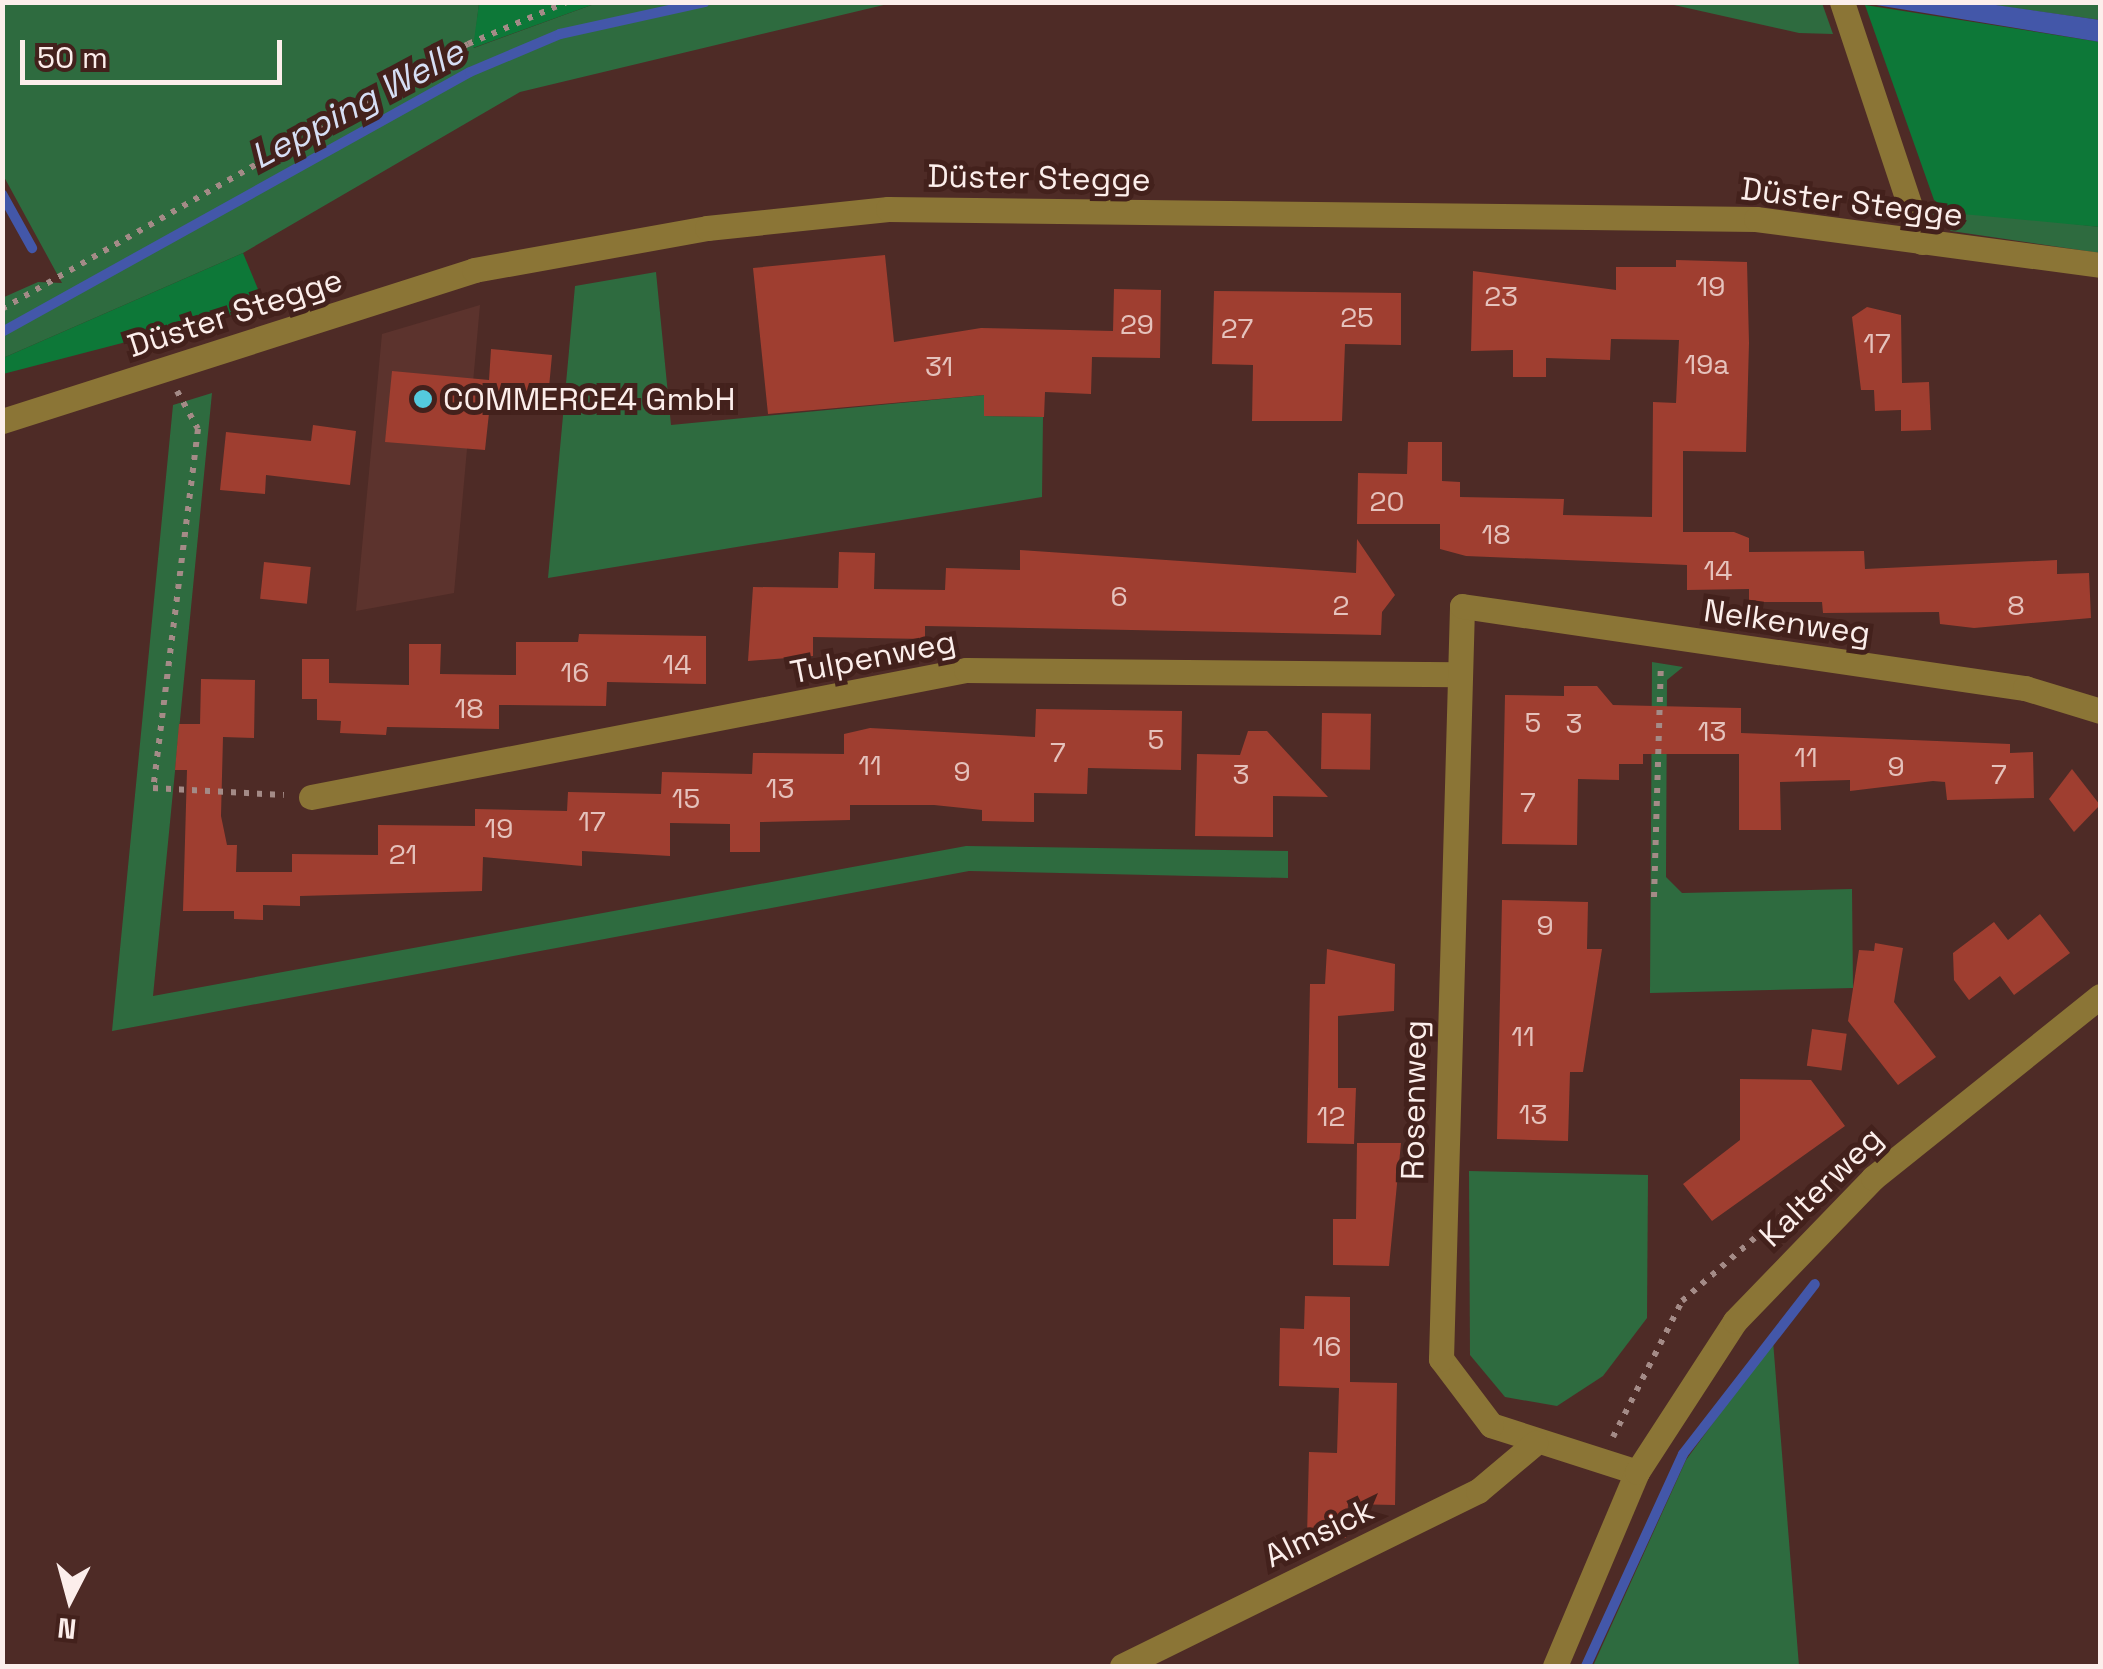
<!DOCTYPE html>
<meta charset="utf-8">
<style>
body{margin:0}
#map{position:relative;width:2103px;height:1669px;overflow:hidden;background:#4e2b26;font-family:"Space Grotesk",sans-serif}
div>[style]{position:absolute}
.built>*{inset:0;background:#5c332d}
.green>*{inset:0;background:#2e6b3f}
.forest>*{inset:0;background:#0d7838}
.water>*{inset:0;background:#4357a9}
.stream>*{height:10px;margin:-5px;padding:0 5px;transform-origin:5px;border-radius:5px;background:#4357a9}
.building>*{inset:0;background:#9f3e30;transform-origin:0 0}
.path>*{height:6px;margin-top:-3px;transform-origin:0;background:repeating-linear-gradient(90deg,#a48b87 0 5px,transparent 0 13px)}
.minor>*{height:25px;margin:-12.5px;padding:0 12.5px;transform-origin:12.5px;border-radius:12.5px;background:#8b7536}
.dots>*{width:28px;height:28px;translate:-50% -50%;box-sizing:border-box;border:5px solid #43211c;border-radius:50%}
span{translate:-50% -50%;white-space:nowrap;text-align:center;line-height:1.15;-webkit-text-stroke:10px #43211c;paint-order:stroke}
.number-label{font-size:28px;color:#e5c2bc}
.number-label span{-webkit-text-stroke-width:0}
.street-label{font-size:32px;color:#fceeeb}
.poi-label{font-size:32px;color:#fceeeb}
.left{translate:0 -50%;text-align:left}
.water-label{font-size:35px;color:#d6def4;font-style:italic}
.frame{position:absolute;inset:0;border:5px solid #fceeeb;pointer-events:none}
.north{position:absolute;left:20px;top:1549px;width:100px;height:100px;-webkit-text-stroke:8px #43211c;paint-order:stroke;rotate:186deg;font-size:28px;font-weight:700;line-height:40px;text-align:center;color:#fceeeb}
.north::after{content:'';display:block;margin:auto;width:35px;height:45px;background:#fceeeb;clip-path:polygon(50% 0,100% 100%,50% 72%,0 100%)}
.scale{position:absolute;left:20px;top:40px;width:262px;height:45px;box-sizing:border-box;border:5px solid #fceeeb;border-top:0;padding-left:12px;font-size:30px;line-height:35px;white-space:nowrap;color:#fceeeb;-webkit-text-stroke:8px #43211c;paint-order:stroke}
</style>
<div id="map">
<div class="built">
<i style="clip-path:polygon(480px 305px,454px 593px,356px 611px,382px 334px)"></i>
</div>
<div class="green">
<i style="clip-path:polygon(3px 3px,479px 3px,474px 48px,597px 3px,892px 3px,520px 92px,243px 253px,3px 358px,2px 298px,38px 282px,62px 283px,3px 175px)"></i>
<i style="clip-path:polygon(1665px 3px,1822px 3px,1833px 34px,1799px 33px)"></i>
<i style="clip-path:polygon(1982px 3px,2100px 3px,2100px 20px,2000px 6px)"></i>
<i style="clip-path:polygon(1924px 206px,2100px 227px,2100px 253px,1951px 231px)"></i>
<i style="clip-path:polygon(656px 272px,671px 425px,984px 395px,984px 416px,1043px 417px,1042px 497px,548px 578px,575px 286px)"></i>
<i style="clip-path:polygon(212px 393px,153px 996px,966px 846px,1288px 851px,1288px 878px,969px 871px,112px 1031px,173px 405px)"></i>
<i style="clip-path:polygon(1652px 662px,1683px 667px,1667px 680px,1666px 877px,1682px 893px,1852px 889px,1853px 988px,1650px 993px)"></i>
<i style="clip-path:polygon(1469px 1171px,1648px 1175px,1647px 1318px,1603px 1376px,1557px 1406px,1505px 1397px,1470px 1355px)"></i>
<i style="clip-path:polygon(1773px 1341px,1799px 1666px,1593px 1666px,1686px 1460px)"></i>
</div>
<div class="forest">
<i style="clip-path:polygon(479px 3px,479px 2px,597px 3px,473px 48px)"></i>
<i style="clip-path:polygon(1865px 5px,2100px 42px,2100px 227px,1952px 213px,1934px 200px)"></i>
<i style="clip-path:polygon(243px 253px,265px 306px,3px 374px,3px 358px)"></i>
</div>
<div class="water">
<i style="clip-path:polygon(1864px 3px,1982px 3px,2100px 20px,2100px 42px)"></i>
</div>
<div class="stream">
<i style="left:2px;top:194px;width:62px;rotate:60.9deg"></i>
<i style="left:2px;top:332px;width:535px;rotate:-29.05deg"></i>
<i style="left:470px;top:72px;width:98px;rotate:-22.9deg"></i>
<i style="left:560px;top:34px;width:148px;rotate:-12.4deg"></i>
<i style="left:1586px;top:1666px;width:233px;rotate:-65.4deg"></i>
<i style="left:1683px;top:1454px;width:215px;rotate:-52.2deg"></i>
</div>
<div class="building">
<i style="clip-path:polygon(885px 255px,894px 342px,981px 328px,1113px 331px,1114px 289px,1161px 290px,1160px 358px,1092px 357px,1091px 394px,1045px 392px,1044px 417px,984px 416px,984px 395px,768px 414px,753px 268px)"></i>
<i style="clip-path:polygon(1676px 260px,1747px 262px,1749px 343px,1746px 452px,1683px 451px,1683px 532px,1734px 532px,1749px 538px,1749px 552px,1864px 551px,1865px 569px,2057px 560px,2057px 574px,2089px 573px,2091px 618px,1974px 628px,1940px 624px,1939px 612px,1823px 613px,1822px 602px,1749px 602px,1749px 589px,1687px 590px,1687px 565px,1466px 556px,1440px 549px,1440px 524px,1357px 524px,1358px 473px,1407px 474px,1408px 442px,1442px 442px,1442px 481px,1460px 482px,1460px 497px,1564px 499px,1563px 515px,1652px 517px,1653px 402px,1676px 403px,1679px 340px,1611px 339px,1610px 360px,1546px 358px,1546px 377px,1513px 377px,1513px 350px,1471px 351px,1473px 271px,1616px 290px,1616px 267px,1676px 267px)"></i>
<i style="clip-path:polygon(1214px 291px,1401px 293px,1401px 345px,1345px 344px,1342px 421px,1252px 421px,1253px 365px,1212px 364px)"></i>
<i style="clip-path:polygon(1867px 307px,1901px 315px,1902px 383px,1929px 382px,1931px 430px,1901px 431px,1901px 410px,1875px 411px,1874px 390px,1861px 390px,1852px 317px)"></i>
<i style="clip-path:polygon(491px 349px,552px 355px,547px 409px,490px 404px,485px 450px,385px 442px,392px 371px,489px 380px)"></i>
<i style="clip-path:polygon(313px 425px,356px 431px,350px 485px,266px 475px,265px 494px,220px 490px,226px 432px,311px 441px)"></i>
<i style="clip-path:polygon(1357px 539px,1395px 595px,1382px 612px,1381px 635px,925px 626px,925px 639px,813px 637px,813px 656px,748px 661px,753px 587px,838px 588px,839px 552px,875px 553px,874px 589px,945px 590px,946px 568px,1020px 570px,1020px 550px,1356px 573px)"></i>
<i style="left:264px;top:562px;width:47px;height:37px;rotate:6deg"></i>
<i style="clip-path:polygon(579px 634px,706px 636px,706px 684px,607px 682px,606px 706px,499px 705px,499px 729px,387px 727px,386px 735px,340px 733px,341px 721px,317px 720px,317px 699px,302px 699px,302px 659px,329px 659px,329px 683px,409px 685px,409px 644px,441px 644px,440px 674px,516px 675px,516px 642px,578px 642px)"></i>
<i style="clip-path:polygon(201px 679px,255px 680px,254px 738px,223px 737px,221px 816px,227px 845px,237px 845px,236px 872px,292px 872px,292px 854px,378px 855px,378px 825px,475px 826px,475px 809px,567px 811px,568px 792px,661px 794px,662px 772px,752px 774px,753px 753px,844px 754px,844px 734px,870px 728px,1035px 737px,1036px 709px,1182px 711px,1181px 770px,1088px 768px,1087px 794px,1034px 793px,1034px 822px,982px 821px,982px 810px,934px 805px,850px 805px,850px 820px,760px 822px,760px 852px,730px 852px,730px 824px,670px 823px,670px 856px,582px 851px,582px 866px,483px 857px,482px 891px,300px 896px,300px 906px,263px 905px,263px 920px,234px 919px,234px 911px,183px 911px,187px 770px,175px 770px,179px 724px,200px 724px)"></i>
<i style="clip-path:polygon(1564px 686px,1597px 686px,1613px 705px,1741px 708px,1741px 733px,2010px 744px,2010px 753px,2033px 752px,2034px 798px,1947px 800px,1945px 782px,1933px 781px,1850px 791px,1850px 780px,1780px 782px,1781px 830px,1739px 830px,1739px 754px,1643px 754px,1643px 764px,1619px 764px,1619px 780px,1578px 779px,1577px 845px,1502px 844px,1505px 695px,1564px 696px)"></i>
<i style="left:1322px;top:713px;width:49px;height:56px;rotate:1deg"></i>
<i style="clip-path:polygon(1248px 731px,1267px 731px,1328px 797px,1273px 796px,1273px 837px,1195px 836px,1197px 754px,1240px 755px)"></i>
<i style="clip-path:polygon(2072px 769px,2100px 805px,2074px 832px,2049px 799px)"></i>
<i style="clip-path:polygon(1502px 900px,1588px 902px,1587px 949px,1602px 949px,1583px 1072px,1570px 1072px,1568px 1141px,1497px 1139px)"></i>
<i style="clip-path:polygon(2040px 914px,2070px 953px,2014px 995px,2000px 976px,1969px 1000px,1954px 980px,1953px 953px,1994px 922px,2008px 940px)"></i>
<i style="clip-path:polygon(1875px 943px,1903px 948px,1894px 1002px,1936px 1057px,1898px 1085px,1848px 1021px,1859px 950px,1874px 951px)"></i>
<i style="clip-path:polygon(1327px 949px,1395px 964px,1394px 1011px,1338px 1016px,1338px 1088px,1356px 1088px,1354px 1144px,1307px 1143px,1310px 984px,1325px 984px)"></i>
<i style="left:1812px;top:1029px;width:35px;height:37px;rotate:8deg"></i>
<i style="clip-path:polygon(1740px 1079px,1811px 1080px,1845px 1126px,1712px 1221px,1683px 1184px,1740px 1140px)"></i>
<i style="clip-path:polygon(1357px 1143px,1401px 1143px,1389px 1266px,1333px 1265px,1333px 1219px,1356px 1219px)"></i>
<i style="clip-path:polygon(1305px 1296px,1350px 1297px,1350px 1382px,1397px 1383px,1395px 1505px,1348px 1504px,1346px 1538px,1307px 1537px,1309px 1452px,1337px 1453px,1339px 1388px,1279px 1386px,1280px 1328px,1304px 1329px)"></i>
</div>
<div class="path">
<i style="left:2px;top:309px;width:536px;rotate:-29.63deg"></i>
<i style="left:468px;top:44px;width:108px;rotate:-23deg"></i>
<i style="left:177px;top:391px;width:43px;rotate:61.1deg"></i>
<i style="left:198px;top:429px;width:362px;rotate:97.1deg"></i>
<i style="left:153px;top:788px;width:131px;rotate:3.1deg"></i>
<i style="left:1654px;top:897px;width:234px;rotate:-88.3deg"></i>
<i style="left:1613px;top:1437px;width:153px;rotate:-63.1deg"></i>
<i style="left:1682px;top:1301px;width:130px;rotate:-40.9deg"></i>
<i style="left:1780px;top:1216px;width:15px"></i>
</div>
<div class="minor">
<i style="left:1842px;top:2px;width:253px;rotate:71.6deg"></i>
<i style="left:2px;top:421px;width:496px;rotate:-17.7deg"></i>
<i style="left:474px;top:270px;width:237px;rotate:-10.2deg"></i>
<i style="left:707px;top:228px;width:182px;rotate:-6deg"></i>
<i style="left:888px;top:209px;width:868px;rotate:0.66deg"></i>
<i style="left:1756px;top:219px;width:347px;rotate:7.6deg"></i>
<i style="left:311px;top:797px;width:667px;rotate:-10.97deg"></i>
<i style="left:966px;top:670px;width:491px;rotate:0.5deg"></i>
<i style="left:1637px;top:1472px;width:153px;rotate:-162.2deg"></i>
<i style="left:1491px;top:1425px;width:83px;rotate:-127.1deg"></i>
<i style="left:1441px;top:1359px;width:753px;rotate:-88.4deg"></i>
<i style="left:1462px;top:606px;width:569px;rotate:8.29deg"></i>
<i style="left:2025px;top:688px;width:78px;rotate:17deg"></i>
<i style="left:1122px;top:1666px;width:397px;rotate:-26.2deg"></i>
<i style="left:1478px;top:1491px;width:75px;rotate:-40.1deg"></i>
<i style="left:1555px;top:1666px;width:211px;rotate:-67.1deg"></i>
<i style="left:1637px;top:1472px;width:180px;rotate:-57deg"></i>
<i style="left:1735px;top:1321px;width:199px;rotate:-46deg"></i>
<i style="left:1873px;top:1178px;width:291px;rotate:-38.7deg"></i>
</div>
<div class="dots">
<i style="left:423px;top:399px;background:#54cade"></i>
</div>
<div class="number-label">
<span style="left:1711px;top:286px">19</span>
<span style="left:1501px;top:296px">23</span>
<span style="left:1357px;top:317px">25</span>
<span style="left:1137px;top:324px">29</span>
<span style="left:1237px;top:328px">27</span>
<span style="left:1877px;top:343px">17</span>
<span style="left:1707px;top:364px">19a</span>
<span style="left:939px;top:366px">31</span>
<span style="left:1387px;top:501px">20</span>
<span style="left:1496px;top:534px">18</span>
<span style="left:1718px;top:570px">14</span>
<span style="left:1119px;top:596px">6</span>
<span style="left:1341px;top:605px">2</span>
<span style="left:2016px;top:605px">8</span>
<span style="left:677px;top:664px">14</span>
<span style="left:575px;top:672px">16</span>
<span style="left:469px;top:708px">18</span>
<span style="left:1533px;top:722px">5</span>
<span style="left:1574px;top:723px">3</span>
<span style="left:1712px;top:731px">13</span>
<span style="left:1156px;top:739px">5</span>
<span style="left:1058px;top:752px">7</span>
<span style="left:1806px;top:757px">11</span>
<span style="left:870px;top:765px">11</span>
<span style="left:1896px;top:766px">9</span>
<span style="left:962px;top:771px">9</span>
<span style="left:1241px;top:774px">3</span>
<span style="left:1999px;top:774px">7</span>
<span style="left:780px;top:788px">13</span>
<span style="left:686px;top:798px">15</span>
<span style="left:1528px;top:802px">7</span>
<span style="left:592px;top:821px">17</span>
<span style="left:499px;top:828px">19</span>
<span style="left:403px;top:854px">21</span>
<span style="left:1545px;top:925px">9</span>
<span style="left:1523px;top:1036px">11</span>
<span style="left:1533px;top:1114px">13</span>
<span style="left:1331px;top:1116px">12</span>
<span style="left:1327px;top:1346px">16</span>
</div>
<div class="street-label">
<span style="left:1039px;top:178px;rotate:1deg">Düster Stegge</span>
<span style="left:1852px;top:202px;rotate:7deg">Düster Stegge</span>
<span style="left:235px;top:313px;rotate:-18deg">Düster Stegge</span>
<span style="left:1787px;top:622px;rotate:8deg">Nelkenweg</span>
<span style="left:873px;top:657px;rotate:-11deg">Tulpenweg</span>
<span style="left:1414px;top:1100px;rotate:-89deg">Rosenweg</span>
<span style="left:1821px;top:1187px;rotate:-44deg">Kalterweg</span>
<span style="left:1319px;top:1533px;rotate:-26deg">Almsick</span>
</div>
<div class="poi-label">
<span class="left" style="left:443px;top:399px">COMMERCE4 GmbH</span>
</div>
<div class="water-label">
<span style="left:357px;top:104px;rotate:-28deg">Lepping Welle</span>
</div>
<div class="frame"></div>
<div class="north">N</div>
<div class="scale">50 m</div>
</div>
